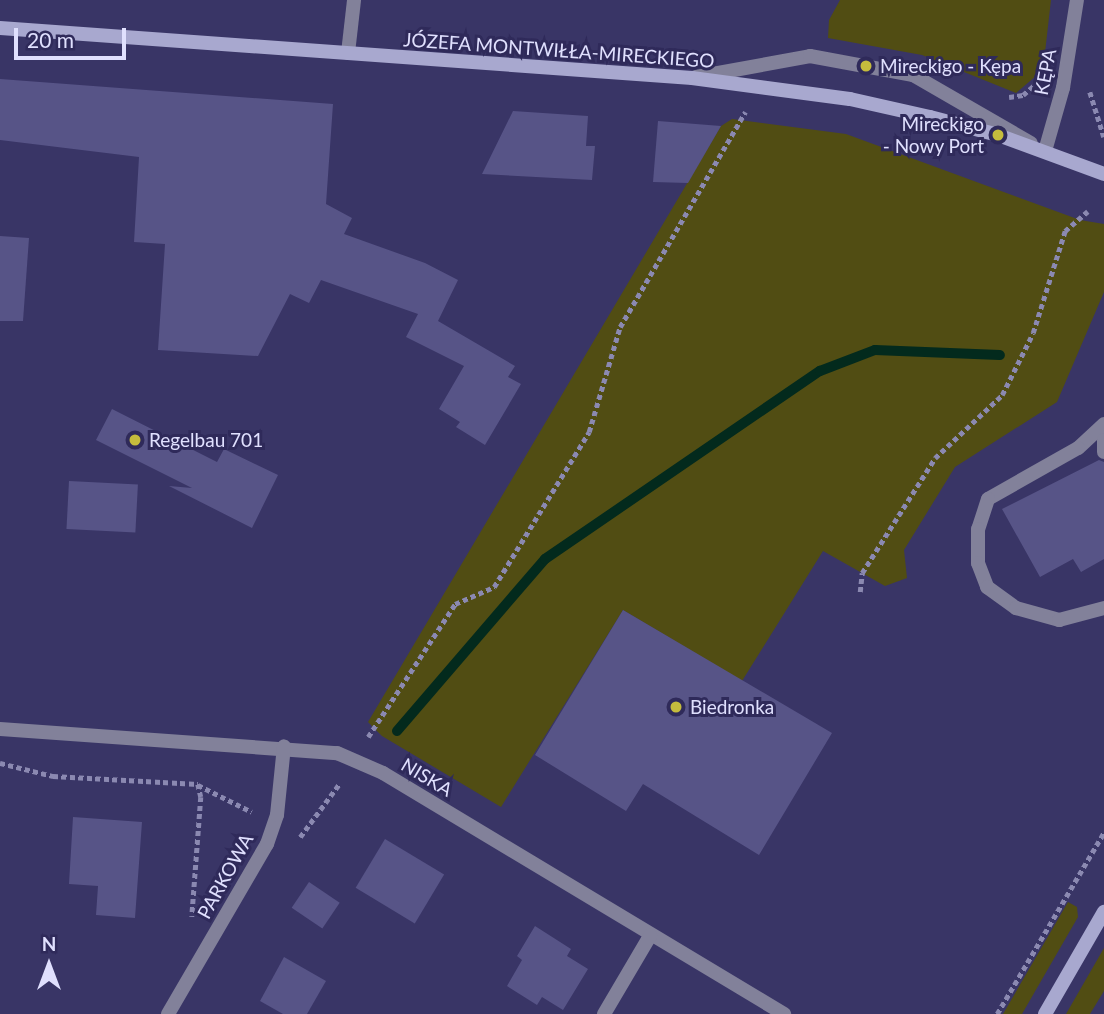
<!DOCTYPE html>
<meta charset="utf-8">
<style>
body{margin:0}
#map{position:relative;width:1104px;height:1014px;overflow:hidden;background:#393566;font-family:Lato,sans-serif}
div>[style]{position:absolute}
.green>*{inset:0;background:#514d13}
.stream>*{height:10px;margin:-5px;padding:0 5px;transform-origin:5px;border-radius:5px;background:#032a1d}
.building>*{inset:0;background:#575487;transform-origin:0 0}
.path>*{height:4.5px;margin-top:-2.25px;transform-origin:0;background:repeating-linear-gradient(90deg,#8b89b1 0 5px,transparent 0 8.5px)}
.lane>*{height:14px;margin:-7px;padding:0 7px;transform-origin:7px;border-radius:7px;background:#82819a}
.street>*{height:14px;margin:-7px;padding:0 7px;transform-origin:7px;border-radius:7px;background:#82819a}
.secondary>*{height:14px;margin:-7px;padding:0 7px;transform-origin:7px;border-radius:7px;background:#a8a8cf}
.dots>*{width:19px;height:19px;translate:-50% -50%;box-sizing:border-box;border:4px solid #2f2a5a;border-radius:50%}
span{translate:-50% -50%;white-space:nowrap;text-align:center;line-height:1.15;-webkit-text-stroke:6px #2f2a5a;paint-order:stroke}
.street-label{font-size:19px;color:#e0e0fe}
.poi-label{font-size:19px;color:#e0e0fe}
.left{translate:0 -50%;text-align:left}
.right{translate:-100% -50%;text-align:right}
.north{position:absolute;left:14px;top:930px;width:70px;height:70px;-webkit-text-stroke:5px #2f2a5a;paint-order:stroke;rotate:0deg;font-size:19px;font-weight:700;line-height:28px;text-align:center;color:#e0e0fe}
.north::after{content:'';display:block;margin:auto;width:24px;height:32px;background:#e0e0fe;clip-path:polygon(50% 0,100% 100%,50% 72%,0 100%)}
.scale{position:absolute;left:14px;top:28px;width:112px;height:32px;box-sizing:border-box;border:4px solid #e0e0fe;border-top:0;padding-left:9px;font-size:21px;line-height:24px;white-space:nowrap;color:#e0e0fe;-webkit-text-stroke:5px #2f2a5a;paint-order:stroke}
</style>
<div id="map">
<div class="green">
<i style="clip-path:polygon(840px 0,1051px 0,1043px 70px,1016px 93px,922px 55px,828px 38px,829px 20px)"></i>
<i style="clip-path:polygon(732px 119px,846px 134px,1080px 220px,1104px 224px,1104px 292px,1057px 402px,955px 467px,904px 550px,907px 578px,885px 586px,823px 551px,742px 681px,623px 610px,501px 807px,382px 736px,368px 722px,721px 126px)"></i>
<i style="clip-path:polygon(1068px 902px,1077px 907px,1078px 917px,1022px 1014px,1003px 1014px)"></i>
<i style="clip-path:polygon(1104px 948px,1104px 991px,1090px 1014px,1066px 1014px)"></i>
</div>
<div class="stream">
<i style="left:397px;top:731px;width:227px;rotate:-49.3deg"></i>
<i style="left:545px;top:559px;width:333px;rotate:-34.4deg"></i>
<i style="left:820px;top:371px;width:59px;rotate:-20.9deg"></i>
<i style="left:875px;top:350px;width:125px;rotate:2.3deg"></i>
</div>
<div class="building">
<i style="clip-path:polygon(0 79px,333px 104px,326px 204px,352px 218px,344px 234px,425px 263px,458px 280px,438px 321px,515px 366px,508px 377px,521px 384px,485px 445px,456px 427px,460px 422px,439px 409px,464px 366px,406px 337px,418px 314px,321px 280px,309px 303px,290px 294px,258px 356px,158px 350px,165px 244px,134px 242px,139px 157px,0 140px)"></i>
<i style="clip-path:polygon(513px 111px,588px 116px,586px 146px,595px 146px,592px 180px,482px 174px)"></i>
<i style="clip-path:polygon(658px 121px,721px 126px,688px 183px,653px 182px)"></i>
<i style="clip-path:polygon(0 236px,29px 238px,23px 321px,0 321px)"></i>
<i style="clip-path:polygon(112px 409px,217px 462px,224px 449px,278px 475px,252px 528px,169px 486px,192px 488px,96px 440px)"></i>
<i style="clip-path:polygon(1099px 460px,1104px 462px,1104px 559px,1081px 572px,1073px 559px,1040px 577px,1002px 509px)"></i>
<i style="left:69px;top:481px;width:69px;height:48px;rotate:3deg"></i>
<i style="clip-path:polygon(623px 610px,832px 733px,759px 855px,643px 784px,626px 811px,535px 755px)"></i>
<i style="clip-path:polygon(73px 817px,142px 822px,135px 918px,96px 915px,98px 886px,69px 884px)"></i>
<i style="left:385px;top:839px;width:69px;height:57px;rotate:31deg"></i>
<i style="left:309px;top:882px;width:37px;height:31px;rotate:34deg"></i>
<i style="clip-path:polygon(535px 926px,571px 949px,567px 956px,588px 969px,563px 1010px,542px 997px,537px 1005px,507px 986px,522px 960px,517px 956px)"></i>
<i style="clip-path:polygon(284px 957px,326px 981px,307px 1014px,283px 1014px,260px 1001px)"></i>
</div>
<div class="path">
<i style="left:1090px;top:92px;width:47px;rotate:72.7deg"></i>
<i style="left:1009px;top:97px;width:14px;rotate:-8deg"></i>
<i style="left:1023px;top:95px;width:18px;rotate:-41deg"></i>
<i style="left:860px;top:592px;width:19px;rotate:-84deg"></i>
<i style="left:862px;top:573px;width:136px;rotate:-57.6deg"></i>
<i style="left:935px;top:458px;width:92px;rotate:-43.2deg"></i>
<i style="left:1002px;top:395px;width:69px;rotate:-63.4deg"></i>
<i style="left:1033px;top:333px;width:107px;rotate:-72.6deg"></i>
<i style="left:1065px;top:231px;width:30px;rotate:-41deg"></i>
<i style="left:368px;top:737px;width:159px;rotate:-56.8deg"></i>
<i style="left:455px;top:604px;width:43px;rotate:-23.6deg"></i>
<i style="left:494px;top:587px;width:182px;rotate:-58.5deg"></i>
<i style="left:589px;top:432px;width:109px;rotate:-73.6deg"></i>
<i style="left:620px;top:327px;width:249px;rotate:-59.8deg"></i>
<i style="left:0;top:763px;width:55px;rotate:13.8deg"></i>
<i style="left:53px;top:776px;width:145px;rotate:3.2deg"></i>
<i style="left:198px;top:784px;width:13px;rotate:77deg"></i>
<i style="left:201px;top:797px;width:120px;rotate:94.3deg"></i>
<i style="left:198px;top:785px;width:60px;rotate:26.6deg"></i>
<i style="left:300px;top:837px;width:67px;rotate:-53.5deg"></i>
<i style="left:997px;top:1014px;width:211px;rotate:-59.5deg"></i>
</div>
<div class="lane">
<i style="left:696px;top:77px;width:116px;rotate:-10.4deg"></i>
<i style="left:810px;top:56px;width:105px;rotate:10.5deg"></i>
<i style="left:913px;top:75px;width:136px;rotate:30deg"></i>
<i style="left:1104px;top:424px;width:35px;rotate:137deg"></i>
<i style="left:1078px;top:448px;width:103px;rotate:150.5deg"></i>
<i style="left:988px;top:499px;width:32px;rotate:108deg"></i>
<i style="left:978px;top:529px;width:34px;rotate:90deg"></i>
<i style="left:978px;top:563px;width:26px;rotate:69deg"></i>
<i style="left:987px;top:587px;width:36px;rotate:36deg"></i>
<i style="left:1016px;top:608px;width:45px;rotate:15.6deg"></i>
<i style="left:1059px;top:620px;width:47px;rotate:-14.9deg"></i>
<i style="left:1104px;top:440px;width:12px;rotate:90deg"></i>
</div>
<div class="street">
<i style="left:348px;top:53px;width:53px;rotate:-83.5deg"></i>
<i style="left:1045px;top:151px;width:66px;rotate:-74.1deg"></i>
<i style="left:1063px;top:88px;width:89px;rotate:-81deg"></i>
<i style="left:0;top:729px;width:338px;rotate:4.1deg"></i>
<i style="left:337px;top:753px;width:50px;rotate:23.5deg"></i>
<i style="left:383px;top:773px;width:468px;rotate:31deg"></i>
<i style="left:168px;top:1014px;width:197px;rotate:-59.8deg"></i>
<i style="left:267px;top:844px;width:31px;rotate:-71deg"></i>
<i style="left:277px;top:815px;width:69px;rotate:-84.2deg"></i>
<i style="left:604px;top:1014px;width:91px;rotate:-59.5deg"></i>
</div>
<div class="secondary">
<i style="left:0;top:28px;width:694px;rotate:4.13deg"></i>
<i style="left:692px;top:78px;width:159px;rotate:7.6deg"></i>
<i style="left:850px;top:99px;width:82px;rotate:12.7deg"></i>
<i style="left:930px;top:117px;width:70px;rotate:14.8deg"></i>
<i style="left:998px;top:135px;width:113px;rotate:20.2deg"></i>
<i style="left:1045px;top:1014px;width:118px;rotate:-60deg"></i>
</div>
<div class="dots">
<i style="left:866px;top:66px;background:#c5bc3d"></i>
<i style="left:998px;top:135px;background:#c5bc3d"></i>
<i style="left:135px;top:440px;background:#c5bc3d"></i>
<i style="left:676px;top:707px;background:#c5bc3d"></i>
</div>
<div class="street-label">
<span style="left:559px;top:50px;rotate:4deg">JÓZEFA MONTWIŁŁA-MIRECKIEGO</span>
<span style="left:1045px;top:72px;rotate:-79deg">KĘPA</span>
<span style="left:427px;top:777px;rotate:31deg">NISKA</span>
<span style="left:225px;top:876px;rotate:-61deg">PARKOWA</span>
</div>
<div class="poi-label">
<span class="left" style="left:880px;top:66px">Mireckigo - Kępa</span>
<span class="right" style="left:984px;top:135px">Mireckigo<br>- Nowy Port</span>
<span class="left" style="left:149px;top:440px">Regelbau 701</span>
<span class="left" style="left:690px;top:707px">Biedronka</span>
</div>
<div class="north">N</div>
<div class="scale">20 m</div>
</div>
